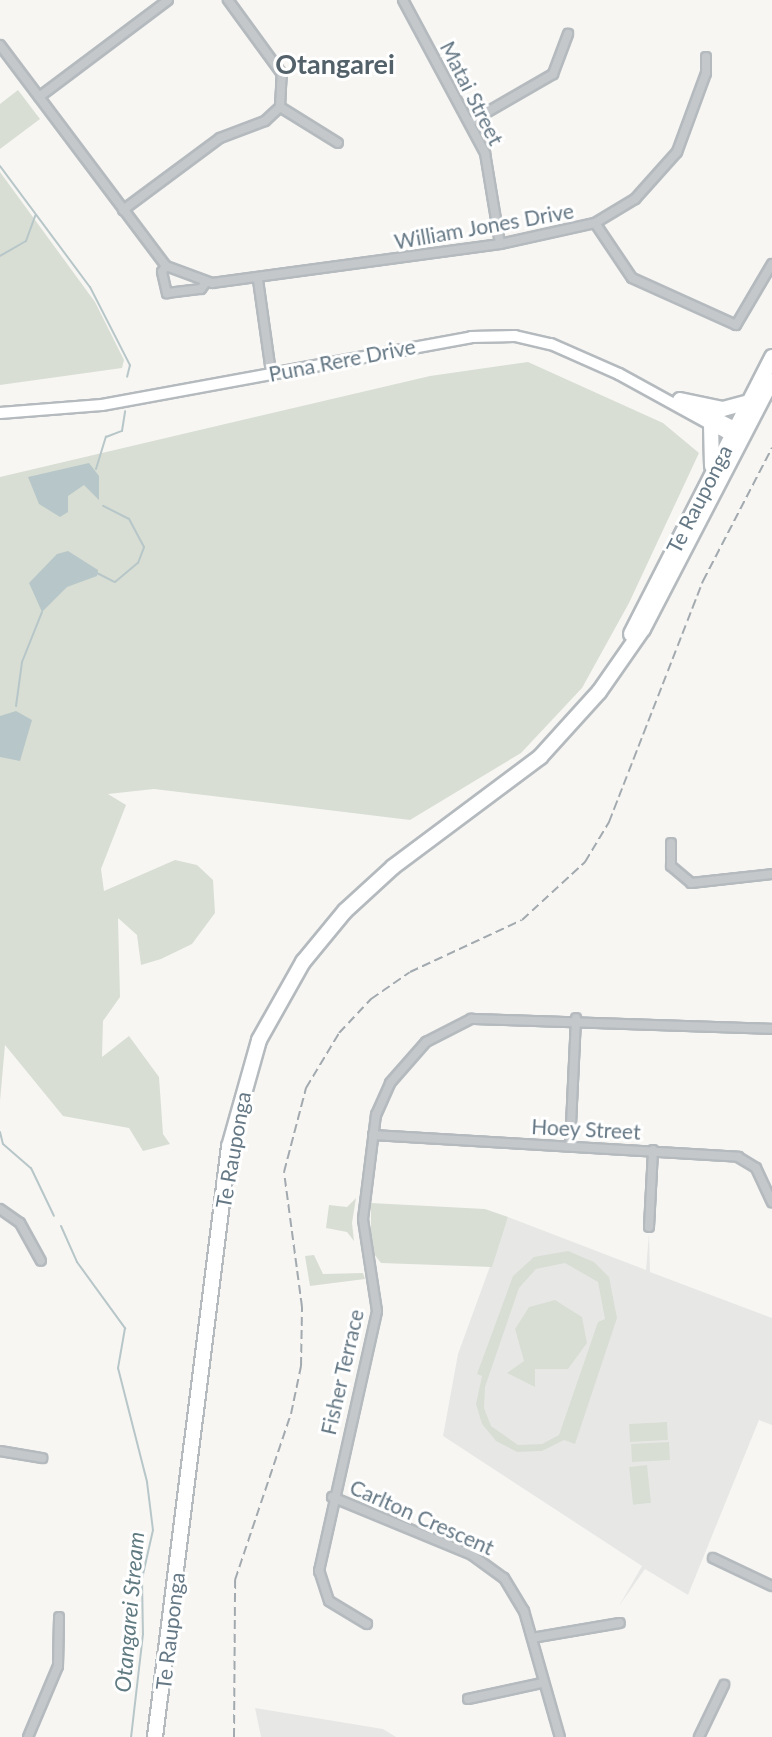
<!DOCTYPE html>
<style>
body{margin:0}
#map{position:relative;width:772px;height:1737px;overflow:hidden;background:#f7f6f3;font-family:Lato,sans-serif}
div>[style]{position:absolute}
.built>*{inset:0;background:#e7e8e6}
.green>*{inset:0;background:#d8ded4;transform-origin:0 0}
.water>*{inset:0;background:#b7c6c8}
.stream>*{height:2px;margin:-1px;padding:0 1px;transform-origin:1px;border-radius:1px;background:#b7c6c8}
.roads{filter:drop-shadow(2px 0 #b4babe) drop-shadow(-2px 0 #b4babe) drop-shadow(0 2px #b4babe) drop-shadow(0 -2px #b4babe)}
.minor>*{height:8px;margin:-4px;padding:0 4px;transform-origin:4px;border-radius:4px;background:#c4c8cb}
.secondary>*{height:10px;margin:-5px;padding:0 5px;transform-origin:5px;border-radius:5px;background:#fff}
.trunk>*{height:14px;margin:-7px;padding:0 7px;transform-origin:7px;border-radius:7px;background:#fff}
.rail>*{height:2px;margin-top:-1px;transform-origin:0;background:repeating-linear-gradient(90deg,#a2aaaf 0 9px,transparent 0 13.5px)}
span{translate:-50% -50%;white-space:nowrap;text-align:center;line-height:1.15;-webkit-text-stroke:6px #fff;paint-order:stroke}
.street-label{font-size:21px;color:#657885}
.water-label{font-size:22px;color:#607a81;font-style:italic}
.district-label{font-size:27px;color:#53616a;font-weight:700}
</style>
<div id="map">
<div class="built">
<i style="clip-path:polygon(508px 1217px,646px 1270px,649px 1233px,650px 1272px,772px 1318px,772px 1425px,759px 1420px,688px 1595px,645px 1569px,619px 1606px,642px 1566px,443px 1436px,458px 1354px)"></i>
<i style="clip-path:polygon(255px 1708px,383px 1729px,396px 1737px,261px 1737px)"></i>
</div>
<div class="green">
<i style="clip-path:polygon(18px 90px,40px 119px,0 149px,0 104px)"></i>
<i style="clip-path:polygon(0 172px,95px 302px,124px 360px,122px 368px,0 385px)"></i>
<i style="clip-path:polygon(528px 362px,663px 423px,699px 453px,629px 603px,582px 688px,521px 753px,410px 820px,154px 789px,108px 794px,126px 805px,101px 869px,104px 891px,175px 860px,197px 865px,213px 880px,215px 913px,192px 944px,161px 959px,141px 965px,137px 935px,118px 918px,120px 997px,103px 1021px,102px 1057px,129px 1036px,159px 1077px,163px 1134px,170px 1144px,143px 1151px,129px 1128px,63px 1116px,5px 1045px,0 1101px,0 477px,430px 376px)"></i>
<i style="clip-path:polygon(356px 1198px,352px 1223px,354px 1241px,347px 1232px,326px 1228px,329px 1205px,347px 1207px)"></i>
<i style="clip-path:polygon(371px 1203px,485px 1209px,508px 1217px,492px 1267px,381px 1263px,371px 1250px)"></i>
<i style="clip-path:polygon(evenodd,568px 1251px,594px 1262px,609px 1277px,617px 1318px,575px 1444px,564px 1440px,542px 1451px,517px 1452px,496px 1441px,482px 1424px,476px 1404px,482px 1376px,477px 1374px,513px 1276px,534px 1257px,568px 1251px,565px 1263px,598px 1282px,605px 1319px,598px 1322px,559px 1435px,542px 1444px,518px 1445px,491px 1426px,484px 1408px,485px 1387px,519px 1288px,536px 1269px,565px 1263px)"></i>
<i style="clip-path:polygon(314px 1255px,323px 1274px,363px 1273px,365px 1279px,310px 1286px,305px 1256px)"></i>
<i style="clip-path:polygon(555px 1300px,582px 1317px,587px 1343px,568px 1369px,535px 1369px,535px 1387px,507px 1373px,524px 1361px,515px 1329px,529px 1307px)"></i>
<i style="left:667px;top:1422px;width:18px;height:38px;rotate:87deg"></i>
<i style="left:669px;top:1442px;width:18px;height:38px;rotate:87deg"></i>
<i style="left:647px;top:1465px;width:38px;height:18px;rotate:84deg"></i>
</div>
<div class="water">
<i style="clip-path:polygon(89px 463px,99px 476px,99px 500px,84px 485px,68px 496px,68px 512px,60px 517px,39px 504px,28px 477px)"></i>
<i style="clip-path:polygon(68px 551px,98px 570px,97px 576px,67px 587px,42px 612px,29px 583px,57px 554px)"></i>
<i style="clip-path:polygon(16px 711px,32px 720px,20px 761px,0 757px,0 716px)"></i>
</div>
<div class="stream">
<i style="left:0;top:166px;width:151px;rotate:53.4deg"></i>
<i style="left:90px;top:287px;width:88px;rotate:62.9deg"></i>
<i style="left:130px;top:365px;width:12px;rotate:104deg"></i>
<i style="left:0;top:256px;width:30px;rotate:-30deg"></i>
<i style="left:26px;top:241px;width:27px;rotate:-70deg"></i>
<i style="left:96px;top:469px;width:34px;rotate:-73deg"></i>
<i style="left:106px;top:437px;width:17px;rotate:-21deg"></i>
<i style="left:122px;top:431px;width:20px;rotate:-81deg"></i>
<i style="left:97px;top:573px;width:20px;rotate:27deg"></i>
<i style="left:115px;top:582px;width:30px;rotate:-40deg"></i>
<i style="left:138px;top:563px;width:17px;rotate:-69deg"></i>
<i style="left:144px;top:547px;width:32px;rotate:-118deg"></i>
<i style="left:129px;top:519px;width:29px;rotate:-153deg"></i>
<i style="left:16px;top:706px;width:44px;rotate:-82.2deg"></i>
<i style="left:22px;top:662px;width:54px;rotate:-68.2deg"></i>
<i style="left:0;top:1132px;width:12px;rotate:76deg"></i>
<i style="left:3px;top:1144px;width:37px;rotate:41deg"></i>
<i style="left:31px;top:1168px;width:53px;rotate:64.4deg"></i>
<i style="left:61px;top:1226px;width:39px;rotate:66deg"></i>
<i style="left:77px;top:1262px;width:82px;rotate:54deg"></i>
<i style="left:125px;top:1328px;width:41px;rotate:99.9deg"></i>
<i style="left:118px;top:1368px;width:118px;rotate:75.7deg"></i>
<i style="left:147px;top:1482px;width:48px;rotate:82.9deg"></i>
<i style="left:153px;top:1530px;width:50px;rotate:102.7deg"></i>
<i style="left:142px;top:1579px;width:55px;rotate:89deg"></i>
<i style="left:143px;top:1634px;width:104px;rotate:96.6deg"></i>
</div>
<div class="roads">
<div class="minor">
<i style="left:403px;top:0;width:174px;rotate:61.8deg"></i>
<i style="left:485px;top:153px;width:92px;rotate:80.6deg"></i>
<i style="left:0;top:45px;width:276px;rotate:53.1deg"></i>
<i style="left:166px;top:266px;width:49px;rotate:20.3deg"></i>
<i style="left:212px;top:283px;width:291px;rotate:-7.7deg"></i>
<i style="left:500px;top:244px;width:97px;rotate:-12.5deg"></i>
<i style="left:595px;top:223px;width:47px;rotate:-31deg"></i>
<i style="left:635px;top:199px;width:63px;rotate:-48.2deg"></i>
<i style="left:677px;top:152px;width:84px;rotate:-69.8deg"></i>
<i style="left:706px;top:73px;width:16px;rotate:-90deg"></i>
<i style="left:39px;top:97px;width:161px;rotate:-36.9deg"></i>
<i style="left:280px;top:107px;width:68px;rotate:31.8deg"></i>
<i style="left:470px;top:122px;width:96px;rotate:-30deg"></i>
<i style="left:553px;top:74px;width:43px;rotate:-69.4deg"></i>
<i style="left:123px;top:210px;width:121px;rotate:-36.6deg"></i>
<i style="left:220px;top:138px;width:48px;rotate:-20.7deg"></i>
<i style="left:265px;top:121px;width:21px;rotate:-43deg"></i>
<i style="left:280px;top:107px;width:33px;rotate:-87deg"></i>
<i style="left:282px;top:74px;width:92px;rotate:-126.1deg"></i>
<i style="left:595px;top:223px;width:66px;rotate:56.1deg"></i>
<i style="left:632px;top:278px;width:114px;rotate:24.3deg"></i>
<i style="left:736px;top:325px;width:71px;rotate:-59.5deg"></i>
<i style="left:166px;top:266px;width:7px;rotate:124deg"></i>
<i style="left:162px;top:272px;width:22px;rotate:77deg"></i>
<i style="left:167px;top:293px;width:34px;rotate:-7deg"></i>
<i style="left:201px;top:289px;width:9px;rotate:-54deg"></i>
<i style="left:258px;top:280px;width:94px;rotate:82deg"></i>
<i style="left:671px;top:843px;width:23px;rotate:90deg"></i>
<i style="left:671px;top:866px;width:26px;rotate:40deg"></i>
<i style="left:691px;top:883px;width:81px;rotate:-6.3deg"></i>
<i style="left:373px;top:1135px;width:366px;rotate:3.4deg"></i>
<i style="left:738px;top:1157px;width:21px;rotate:31deg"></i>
<i style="left:756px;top:1168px;width:38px;rotate:65deg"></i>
<i style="left:570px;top:1146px;width:128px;rotate:-87.3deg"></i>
<i style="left:0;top:1209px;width:24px;rotate:35deg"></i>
<i style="left:20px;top:1223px;width:43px;rotate:61.1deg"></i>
<i style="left:649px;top:1227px;width:77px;rotate:-87deg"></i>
<i style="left:0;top:1451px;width:43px;rotate:9.5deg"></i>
<i style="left:332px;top:1497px;width:152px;rotate:22.5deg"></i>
<i style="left:472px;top:1555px;width:39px;rotate:36deg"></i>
<i style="left:504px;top:1578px;width:39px;rotate:59deg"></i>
<i style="left:524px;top:1611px;width:131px;rotate:74.1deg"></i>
<i style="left:713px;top:1558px;width:65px;rotate:25.4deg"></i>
<i style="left:367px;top:1624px;width:44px;rotate:-148.8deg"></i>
<i style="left:329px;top:1601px;width:32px;rotate:-108deg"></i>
<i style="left:319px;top:1571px;width:266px;rotate:-77.4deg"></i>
<i style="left:377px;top:1311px;width:93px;rotate:-98.7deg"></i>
<i style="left:363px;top:1219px;width:105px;rotate:-82.9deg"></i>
<i style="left:376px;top:1115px;width:35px;rotate:-66deg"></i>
<i style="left:390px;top:1083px;width:55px;rotate:-48.7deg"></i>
<i style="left:426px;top:1042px;width:51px;rotate:-27.1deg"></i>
<i style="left:471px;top:1019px;width:301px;rotate:1.9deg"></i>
<i style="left:532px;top:1638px;width:89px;rotate:-9.7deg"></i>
<i style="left:468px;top:1699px;width:76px;rotate:-12.2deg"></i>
<i style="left:28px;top:1737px;width:77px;rotate:-67.1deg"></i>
<i style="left:58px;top:1666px;width:49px;rotate:-88.8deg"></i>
<i style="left:699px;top:1737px;width:58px;rotate:-64.3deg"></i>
</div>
<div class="secondary">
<i style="left:693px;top:406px;width:54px;rotate:26.6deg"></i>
<i style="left:0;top:413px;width:102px;rotate:-4.5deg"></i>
<i style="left:102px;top:405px;width:375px;rotate:-10.4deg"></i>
<i style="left:471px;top:337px;width:44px;rotate:-1.3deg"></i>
<i style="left:515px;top:336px;width:37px;rotate:13deg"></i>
<i style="left:551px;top:344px;width:74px;rotate:23.8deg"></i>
<i style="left:619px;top:374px;width:137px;rotate:28.8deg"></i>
</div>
<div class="trunk">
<i style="left:680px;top:400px;width:44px;rotate:11.8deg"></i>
<i style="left:723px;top:409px;width:27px;rotate:-15deg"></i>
<i style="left:711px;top:425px;width:41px;rotate:88.6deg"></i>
<i style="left:631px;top:634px;width:311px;rotate:-63deg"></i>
<i style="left:155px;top:1737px;width:595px;rotate:-82.85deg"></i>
<i style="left:229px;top:1147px;width:111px;rotate:-74.3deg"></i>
<i style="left:259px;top:1040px;width:90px;rotate:-60.6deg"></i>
<i style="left:303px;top:962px;width:66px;rotate:-50.5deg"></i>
<i style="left:345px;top:911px;width:65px;rotate:-42.5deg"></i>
<i style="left:393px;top:867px;width:184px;rotate:-36.8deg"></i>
<i style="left:540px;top:757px;width:88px;rotate:-47.8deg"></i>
<i style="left:599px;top:692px;width:77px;rotate:-55.1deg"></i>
<i style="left:643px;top:629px;width:280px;rotate:-62.6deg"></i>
</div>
</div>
<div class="rail">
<i style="left:234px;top:1737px;width:157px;rotate:-89.6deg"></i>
<i style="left:235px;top:1580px;width:175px;rotate:-71.4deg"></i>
<i style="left:291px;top:1414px;width:49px;rotate:-78.2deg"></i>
<i style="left:301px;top:1366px;width:59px;rotate:-89deg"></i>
<i style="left:302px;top:1307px;width:136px;rotate:-97.6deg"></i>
<i style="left:284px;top:1172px;width:87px;rotate:-75.3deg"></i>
<i style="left:306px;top:1088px;width:64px;rotate:-59deg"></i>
<i style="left:339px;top:1033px;width:47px;rotate:-46.7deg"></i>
<i style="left:371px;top:999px;width:47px;rotate:-34.7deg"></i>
<i style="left:410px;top:972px;width:123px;rotate:-24.9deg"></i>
<i style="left:522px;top:920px;width:86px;rotate:-42.6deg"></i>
<i style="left:585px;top:862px;width:47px;rotate:-59deg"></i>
<i style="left:609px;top:822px;width:259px;rotate:-68.7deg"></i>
<i style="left:703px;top:581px;width:150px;rotate:-62.6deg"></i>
</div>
<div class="street-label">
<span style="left:472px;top:93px;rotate:63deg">Matai Street</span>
<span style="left:484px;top:226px;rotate:-10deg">William Jones Drive</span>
<span style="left:342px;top:360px;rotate:-11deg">Puna Rere Drive</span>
<span style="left:699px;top:499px;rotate:-63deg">Te Rauponga</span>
<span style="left:586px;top:1129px;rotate:3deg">Hoey Street</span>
<span style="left:233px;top:1150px;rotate:-80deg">Te Rauponga</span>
<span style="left:342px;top:1372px;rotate:-77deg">Fisher Terrace</span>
<span style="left:422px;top:1517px;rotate:24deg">Carlton Crescent</span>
<span style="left:170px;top:1631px;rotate:-83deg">Te Rauponga</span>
</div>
<div class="water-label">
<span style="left:129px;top:1612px;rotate:-85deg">Otangarei Stream</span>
</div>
<div class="district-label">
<span style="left:335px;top:64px">Otangarei</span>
</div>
</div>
